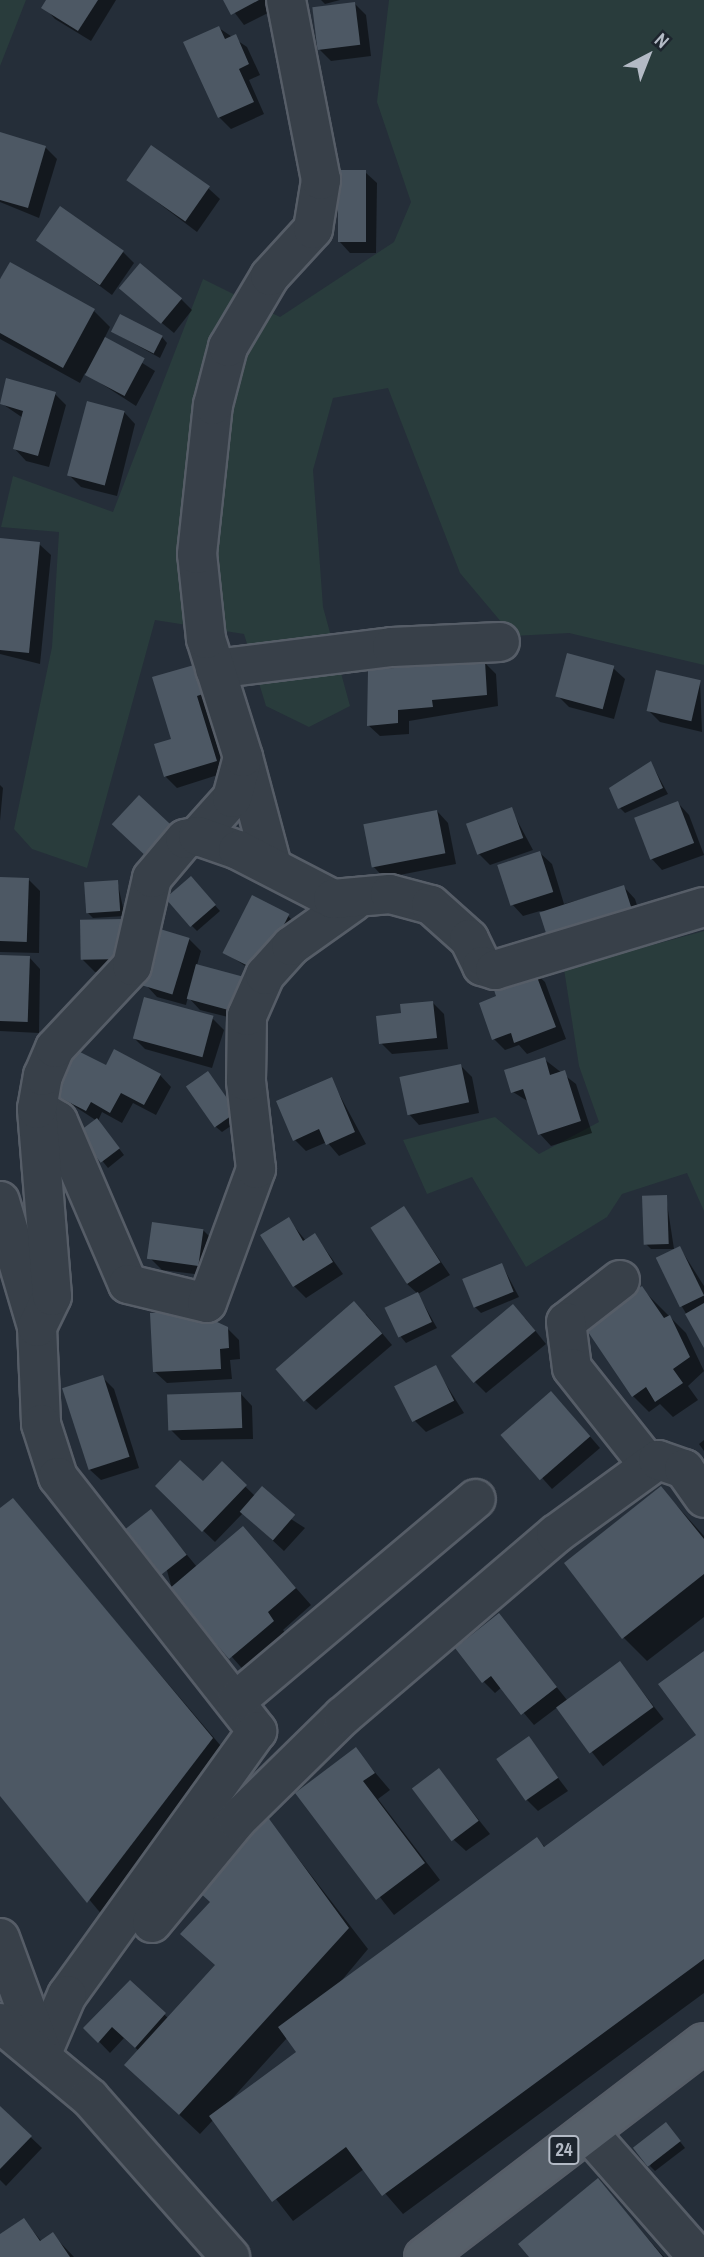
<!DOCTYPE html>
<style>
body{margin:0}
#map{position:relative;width:704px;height:2257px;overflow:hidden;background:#252e39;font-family:"Archivo Narrow",sans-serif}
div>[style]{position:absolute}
.green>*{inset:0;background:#293c3c}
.shadow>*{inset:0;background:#0007;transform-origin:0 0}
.building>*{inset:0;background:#4d5864;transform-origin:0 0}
.roads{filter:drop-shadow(2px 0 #565d67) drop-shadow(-2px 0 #565d67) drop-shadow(0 2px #565d67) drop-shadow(0 -2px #565d67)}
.minor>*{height:38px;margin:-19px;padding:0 19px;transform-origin:19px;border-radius:19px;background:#384049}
.major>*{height:38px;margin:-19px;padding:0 19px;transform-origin:19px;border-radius:19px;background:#565f69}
span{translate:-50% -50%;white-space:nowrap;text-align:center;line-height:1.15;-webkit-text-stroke:5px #1d252e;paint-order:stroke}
.shield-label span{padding:2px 5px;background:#1d252e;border:2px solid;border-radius:5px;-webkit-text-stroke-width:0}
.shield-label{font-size:19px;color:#b3bac5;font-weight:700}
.north{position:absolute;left:613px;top:21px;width:70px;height:70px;-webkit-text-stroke:5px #1d252e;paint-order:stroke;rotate:42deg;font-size:19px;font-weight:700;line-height:28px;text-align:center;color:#b3bac5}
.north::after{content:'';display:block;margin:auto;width:24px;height:32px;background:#b3bac5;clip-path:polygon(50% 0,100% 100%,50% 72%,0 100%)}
</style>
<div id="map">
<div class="green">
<i style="clip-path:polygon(0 0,26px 0,0 66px)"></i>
<i style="clip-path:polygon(389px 0,704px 0,704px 665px,569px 633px,513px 636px,460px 573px,388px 388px,333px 398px,313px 470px,323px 607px,350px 706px,309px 727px,266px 706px,244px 634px,155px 620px,87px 868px,32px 849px,14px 829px,52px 647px,59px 532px,1px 527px,13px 476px,113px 512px,203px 279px,280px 317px,394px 242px,411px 202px,377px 102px)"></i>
<i style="clip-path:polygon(704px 931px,704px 1211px,687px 1173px,622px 1194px,607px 1217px,526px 1267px,472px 1177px,427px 1194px,403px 1140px,495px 1117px,539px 1154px,599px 1122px,579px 1066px,564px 969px)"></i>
</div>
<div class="shadow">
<i style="clip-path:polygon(48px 0,116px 0,91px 41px,55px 19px,44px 7px)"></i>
<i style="clip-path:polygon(225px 0,276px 0,280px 7px,244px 25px)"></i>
<i style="clip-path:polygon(321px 0,340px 0,325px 4px)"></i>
<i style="clip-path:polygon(355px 4px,366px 15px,371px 56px,331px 61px,319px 49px)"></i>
<i style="clip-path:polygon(219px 28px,247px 47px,260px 75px,249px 80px,264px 114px,231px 129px,219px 117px)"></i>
<i style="clip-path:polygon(0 134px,46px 148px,57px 159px,39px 218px,0 202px)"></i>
<i style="clip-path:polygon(365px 172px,377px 183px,376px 253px,350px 253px,339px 241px)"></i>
<i style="clip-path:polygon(128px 180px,208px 188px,220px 199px,197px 232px)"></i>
<i style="clip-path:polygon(38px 240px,123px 252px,134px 263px,112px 295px)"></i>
<i style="clip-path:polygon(0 278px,94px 311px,110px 327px,104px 339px,155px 371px,136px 406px,85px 373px,80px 383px,0 339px)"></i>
<i style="clip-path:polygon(133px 299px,181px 299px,192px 310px,174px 333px)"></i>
<i style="clip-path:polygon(113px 332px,162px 337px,167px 343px,160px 358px)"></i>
<i style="clip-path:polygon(55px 394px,66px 405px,49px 467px,26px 461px,15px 449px,23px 418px,1px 403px)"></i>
<i style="clip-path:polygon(124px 412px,135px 424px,117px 496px,81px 487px,70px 476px)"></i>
<i style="clip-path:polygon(0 539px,39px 544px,51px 555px,40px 664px,0 654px)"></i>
<i style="clip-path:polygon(484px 662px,496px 674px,498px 706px,409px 721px,409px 734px,380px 736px,368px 725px)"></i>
<i style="clip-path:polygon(200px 665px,220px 703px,207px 707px,227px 772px,177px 788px,165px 776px)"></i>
<i style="clip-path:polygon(613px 668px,625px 679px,614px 719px,569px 707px,557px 695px)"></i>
<i style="clip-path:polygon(700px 682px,702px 732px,660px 722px,649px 711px)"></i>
<i style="clip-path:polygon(651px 763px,668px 794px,625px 813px,620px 808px)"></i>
<i style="clip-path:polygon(0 785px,3px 788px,0 821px)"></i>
<i style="left:139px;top:797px;width:59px;height:37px;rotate:44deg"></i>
<i style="clip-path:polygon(678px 803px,689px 815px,704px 855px,662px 870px,651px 858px,636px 819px)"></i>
<i style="clip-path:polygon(511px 809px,533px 850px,490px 865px,478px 853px)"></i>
<i style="clip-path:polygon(437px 811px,448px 823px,456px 864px,384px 878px,373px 866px)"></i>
<i style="clip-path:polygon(540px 853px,552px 864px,564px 904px,624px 887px,635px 899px,644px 927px,540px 911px,523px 916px,512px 904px)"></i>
<i style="clip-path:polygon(0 878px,28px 879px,40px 891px,39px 953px,0 952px)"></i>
<i style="clip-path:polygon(117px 881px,125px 916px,93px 918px,87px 912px)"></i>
<i style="clip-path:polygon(196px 884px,220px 911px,197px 931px,192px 926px)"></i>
<i style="clip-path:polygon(288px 916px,299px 927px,271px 983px,224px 952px)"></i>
<i style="clip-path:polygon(82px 922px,136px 970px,95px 972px,83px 960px)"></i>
<i style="clip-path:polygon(189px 939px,201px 951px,197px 965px,241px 977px,253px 989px,244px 1021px,200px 1010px,188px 997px,186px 1005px,157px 997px,146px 985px)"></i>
<i style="clip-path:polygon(0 957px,29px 957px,40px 969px,39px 1033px,0 1031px)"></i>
<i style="clip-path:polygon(533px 971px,545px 982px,566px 1039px,527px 1054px,519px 1045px,505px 1050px,494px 1039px,499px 997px)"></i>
<i style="clip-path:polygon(433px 1003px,444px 1014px,448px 1049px,392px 1054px,381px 1043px,403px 1014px)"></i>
<i style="clip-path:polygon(212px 1018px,224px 1030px,212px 1068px,145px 1049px,134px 1038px)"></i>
<i style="clip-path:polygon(544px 1059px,576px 1084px,592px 1133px,551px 1146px,540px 1134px,529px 1102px,513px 1092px,506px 1071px)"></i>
<i style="clip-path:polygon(461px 1066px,472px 1077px,479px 1113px,419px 1125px,408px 1113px)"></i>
<i style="clip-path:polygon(107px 1068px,160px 1075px,171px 1087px,156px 1115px,133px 1103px,122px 1123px,102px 1112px,98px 1121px,124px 1155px,108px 1168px,80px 1133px,97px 1121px,53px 1092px)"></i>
<i style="clip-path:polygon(208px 1073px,241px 1119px,222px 1132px,216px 1127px)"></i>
<i style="clip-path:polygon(331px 1079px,366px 1144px,339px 1156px,327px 1142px,306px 1151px,295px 1140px)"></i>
<i style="clip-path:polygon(666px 1197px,674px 1249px,651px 1249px,646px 1244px)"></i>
<i style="clip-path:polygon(404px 1208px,450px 1275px,418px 1294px,437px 1328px,406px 1343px,401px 1337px,418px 1294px,406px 1283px)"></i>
<i style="clip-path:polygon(289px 1220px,306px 1241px,315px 1235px,343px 1274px,306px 1298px,294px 1286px)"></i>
<i style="clip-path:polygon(203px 1230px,215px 1242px,211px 1276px,162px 1270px,150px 1258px)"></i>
<i style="clip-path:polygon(680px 1248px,704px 1286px,704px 1344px,681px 1305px)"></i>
<i style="clip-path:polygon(502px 1265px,519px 1297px,481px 1313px,475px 1307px)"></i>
<i style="clip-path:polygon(642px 1289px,686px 1333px,704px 1371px,688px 1386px,698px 1400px,673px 1417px,660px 1404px,649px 1412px,633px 1396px)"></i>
<i style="clip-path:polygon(366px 1314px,392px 1345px,316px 1410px,304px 1399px)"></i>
<i style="clip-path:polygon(525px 1318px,546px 1344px,486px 1393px,475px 1382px)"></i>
<i style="clip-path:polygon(227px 1328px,239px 1340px,240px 1359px,230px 1360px,232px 1379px,167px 1383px,155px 1372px)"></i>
<i style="clip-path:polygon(435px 1367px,464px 1413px,426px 1432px,414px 1420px)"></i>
<i style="clip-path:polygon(103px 1378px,114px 1389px,139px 1468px,101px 1480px,89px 1469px)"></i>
<i style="clip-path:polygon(241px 1394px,252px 1406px,253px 1439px,181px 1440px,170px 1429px)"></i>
<i style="clip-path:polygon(562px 1404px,600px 1448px,552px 1489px,503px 1434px)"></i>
<i style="clip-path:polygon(704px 1440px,704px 1451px,699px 1444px)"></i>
<i style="clip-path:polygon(222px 1464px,255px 1496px,305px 1528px,284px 1551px,243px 1513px,215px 1542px,157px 1486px,203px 1483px)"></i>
<i style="clip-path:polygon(661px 1488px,704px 1536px,704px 1617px,647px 1661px,623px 1637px)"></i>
<i style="clip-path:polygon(12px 1500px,232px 1759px,108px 1922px,0 1793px,0 1510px)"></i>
<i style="clip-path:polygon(151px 1511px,197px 1567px,243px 1528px,311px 1605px,283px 1630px,289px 1638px,247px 1674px,172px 1589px)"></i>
<i style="clip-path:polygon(499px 1615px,567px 1700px,534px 1725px,502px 1687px,495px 1693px,484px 1682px)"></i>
<i style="clip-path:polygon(evenodd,704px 1653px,704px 1993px,403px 2214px,364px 2169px,293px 2221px,214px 2119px,200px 2134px,126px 2065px,139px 2051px,124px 2038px,110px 2053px,86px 2028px,130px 1982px,169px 2019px,217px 1966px,212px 1903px,267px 1818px,368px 1949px,337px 1986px,537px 1839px,546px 1848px,698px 1736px,704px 1653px,287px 2038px,299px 2053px,230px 2101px,287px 2038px)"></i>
<i style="left:620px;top:1663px;width:71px;height:77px;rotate:52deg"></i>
<i style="clip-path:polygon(528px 1738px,568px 1791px,538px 1811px,527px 1800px)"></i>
<i style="clip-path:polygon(356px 1750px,390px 1790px,378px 1799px,440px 1880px,394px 1915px,298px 1793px)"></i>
<i style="clip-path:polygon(439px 1770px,490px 1834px,466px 1851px,454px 1840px)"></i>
<i style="clip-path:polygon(0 2108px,42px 2148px,6px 2186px,0 2180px)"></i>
<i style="clip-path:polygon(671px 2130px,685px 2148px,655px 2171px,650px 2166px)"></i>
<i style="clip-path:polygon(598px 2181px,664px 2257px,531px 2257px)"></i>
<i style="clip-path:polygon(24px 2220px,42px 2242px,53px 2235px,74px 2257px,0 2257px,0 2237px)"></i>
</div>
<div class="building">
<i style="clip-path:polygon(46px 0,98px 0,78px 31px,41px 8px)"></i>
<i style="clip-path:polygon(223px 0,259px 0,231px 15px)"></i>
<i style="left:355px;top:2px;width:43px;height:43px;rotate:83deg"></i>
<i style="clip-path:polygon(219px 26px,225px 39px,236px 34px,249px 64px,239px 69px,254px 102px,218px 118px,183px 42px)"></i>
<i style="clip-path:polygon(0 132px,46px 146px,28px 208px,0 200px)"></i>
<i style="left:151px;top:145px;width:72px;height:43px;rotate:35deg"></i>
<i style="left:338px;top:170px;width:28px;height:72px"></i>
<i style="left:60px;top:206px;width:78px;height:42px;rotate:35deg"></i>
<i style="clip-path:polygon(10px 262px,95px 309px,63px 368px,0 333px,0 279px)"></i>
<i style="left:140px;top:263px;width:55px;height:33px;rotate:40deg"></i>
<i style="left:120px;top:314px;width:48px;height:20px;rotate:27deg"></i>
<i style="left:105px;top:337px;width:45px;height:43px;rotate:28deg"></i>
<i style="clip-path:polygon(6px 378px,56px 392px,38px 456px,13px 449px,23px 411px,0 404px)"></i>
<i style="left:87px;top:401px;width:39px;height:77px;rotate:15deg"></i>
<i style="clip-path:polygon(0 538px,40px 542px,29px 653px,0 650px)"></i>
<i style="left:567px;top:653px;width:49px;height:45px;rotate:15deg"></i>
<i style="clip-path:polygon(485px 661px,487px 695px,432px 700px,433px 707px,398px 710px,398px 723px,367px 726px,368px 670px)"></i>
<i style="clip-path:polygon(201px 663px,209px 692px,197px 696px,217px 761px,164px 777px,154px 744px,171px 739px,152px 677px)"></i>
<i style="left:656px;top:670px;width:46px;height:42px;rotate:13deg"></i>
<i style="clip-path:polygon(651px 761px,663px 788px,618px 809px,609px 788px)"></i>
<i style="left:139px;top:795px;width:44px;height:40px;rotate:43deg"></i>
<i style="left:678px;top:801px;width:45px;height:47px;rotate:69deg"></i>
<i style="left:512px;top:807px;width:33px;height:49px;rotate:70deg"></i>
<i style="left:437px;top:810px;width:44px;height:75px;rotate:79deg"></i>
<i style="left:540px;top:851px;width:43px;height:45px;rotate:72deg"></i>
<i style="left:191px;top:876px;width:38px;height:34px;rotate:49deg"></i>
<i style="left:0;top:877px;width:29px;height:64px;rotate:2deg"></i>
<i style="left:118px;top:880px;width:31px;height:34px;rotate:86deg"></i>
<i style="left:624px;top:885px;width:32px;height:89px;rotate:72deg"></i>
<i style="left:252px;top:895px;width:42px;height:65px;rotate:27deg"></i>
<i style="left:124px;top:919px;width:40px;height:44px;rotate:89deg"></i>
<i style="left:160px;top:929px;width:31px;height:59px;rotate:17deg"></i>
<i style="left:0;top:955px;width:30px;height:66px;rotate:2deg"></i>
<i style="left:196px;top:964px;width:48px;height:36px;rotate:15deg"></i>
<i style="clip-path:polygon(534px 969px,556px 1027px,514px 1043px,511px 1033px,492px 1040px,479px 1003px,496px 996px,492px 984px)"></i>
<i style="left:144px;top:997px;width:72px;height:43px;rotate:15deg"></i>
<i style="clip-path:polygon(433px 1001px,437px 1038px,379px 1044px,376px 1016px,401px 1013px,400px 1004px)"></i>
<i style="clip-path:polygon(74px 1049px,106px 1065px,114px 1049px,161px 1074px,144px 1105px,121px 1093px,110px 1113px,91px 1102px,86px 1111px,51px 1093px)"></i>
<i style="clip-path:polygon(545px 1057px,550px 1075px,565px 1070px,581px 1121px,538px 1135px,523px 1089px,511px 1093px,504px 1070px)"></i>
<i style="left:461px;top:1064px;width:39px;height:63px;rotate:78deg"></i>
<i style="left:208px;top:1071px;width:50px;height:27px;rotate:55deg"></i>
<i style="clip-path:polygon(332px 1077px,355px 1132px,326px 1145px,319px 1129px,293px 1141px,276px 1101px)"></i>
<i style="left:97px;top:1118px;width:38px;height:24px;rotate:53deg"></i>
<i style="left:667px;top:1195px;width:49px;height:25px;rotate:88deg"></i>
<i style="left:404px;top:1206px;width:67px;height:40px;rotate:57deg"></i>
<i style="clip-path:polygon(289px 1217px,303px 1241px,315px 1233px,333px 1262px,293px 1287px,260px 1235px)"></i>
<i style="left:152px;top:1222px;width:52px;height:37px;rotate:8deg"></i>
<i style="left:680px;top:1246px;width:55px;height:27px;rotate:64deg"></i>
<i style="left:502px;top:1263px;width:31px;height:43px;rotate:68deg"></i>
<i style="clip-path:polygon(642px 1286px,664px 1318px,670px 1315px,690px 1357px,673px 1369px,683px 1383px,655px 1402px,646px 1387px,632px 1397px,584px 1326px)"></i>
<i style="left:418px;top:1292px;width:33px;height:37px;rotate:65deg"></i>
<i style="left:354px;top:1301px;width:43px;height:104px;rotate:49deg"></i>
<i style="clip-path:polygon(704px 1303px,704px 1348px,685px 1314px)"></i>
<i style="left:513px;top:1304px;width:35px;height:81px;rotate:50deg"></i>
<i style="clip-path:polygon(193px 1311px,228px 1327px,229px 1348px,220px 1349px,221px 1369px,153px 1372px,150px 1313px)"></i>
<i style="left:436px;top:1365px;width:40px;height:47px;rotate:63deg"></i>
<i style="left:103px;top:1375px;width:86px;height:43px;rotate:72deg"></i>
<i style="left:551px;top:1391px;width:60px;height:67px;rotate:49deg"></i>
<i style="left:241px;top:1392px;width:36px;height:74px;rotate:88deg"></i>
<i style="clip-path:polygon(180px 1460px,203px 1481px,222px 1461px,247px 1485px,202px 1532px,155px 1486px)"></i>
<i style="left:262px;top:1486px;width:44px;height:34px;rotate:41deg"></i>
<i style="clip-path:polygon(661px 1486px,704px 1539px,704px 1574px,622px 1639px,564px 1563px)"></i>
<i style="clip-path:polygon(13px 1498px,213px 1738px,87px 1903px,0 1796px,0 1508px)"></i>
<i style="left:151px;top:1509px;width:58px;height:32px;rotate:52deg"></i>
<i style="clip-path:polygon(243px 1526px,296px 1588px,268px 1612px,274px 1621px,229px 1659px,169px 1589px)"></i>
<i style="clip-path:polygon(499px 1613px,557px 1687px,521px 1715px,491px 1676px,482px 1683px,455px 1648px)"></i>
<i style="clip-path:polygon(704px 1651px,704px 1959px,382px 2196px,346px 2147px,272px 2202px,209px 2116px,296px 2052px,278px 2027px,537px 1837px,544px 1847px,696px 1735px,658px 1684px)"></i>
<i style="left:620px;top:1661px;width:57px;height:79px;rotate:54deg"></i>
<i style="left:529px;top:1736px;width:51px;height:40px;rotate:55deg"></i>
<i style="clip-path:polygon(356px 1747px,375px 1773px,363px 1781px,425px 1863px,376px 1900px,295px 1793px)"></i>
<i style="left:439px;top:1768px;width:66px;height:34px;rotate:53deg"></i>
<i style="clip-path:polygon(267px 1816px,349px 1928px,179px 2115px,124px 2065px,215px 1965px,180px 1934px,210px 1902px,198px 1891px)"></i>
<i style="clip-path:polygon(130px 1980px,166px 2013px,135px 2048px,112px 2027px,98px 2043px,83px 2028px)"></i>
<i style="clip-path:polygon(0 2106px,32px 2136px,0 2169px)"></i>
<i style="left:666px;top:2122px;width:24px;height:42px;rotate:52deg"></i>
<i style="clip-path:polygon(598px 2178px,663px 2257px,529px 2257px,518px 2244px)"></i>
<i style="clip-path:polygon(24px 2218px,40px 2241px,53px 2232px,70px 2257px,0 2257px,0 2234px)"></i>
</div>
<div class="roads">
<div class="minor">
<i style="left:215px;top:669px;width:178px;rotate:-7.1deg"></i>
<i style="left:392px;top:647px;width:108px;rotate:-2.7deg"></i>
<i style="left:243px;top:757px;width:113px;rotate:75.1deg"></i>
<i style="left:198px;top:836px;width:51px;rotate:-48.2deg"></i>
<i style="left:232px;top:798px;width:42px;rotate:-75deg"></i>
<i style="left:243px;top:757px;width:124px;rotate:-107.4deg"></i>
<i style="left:206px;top:639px;width:85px;rotate:-96deg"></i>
<i style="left:197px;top:554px;width:150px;rotate:-83.9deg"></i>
<i style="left:213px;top:405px;width:60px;rotate:-75.5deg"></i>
<i style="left:228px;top:347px;width:82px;rotate:-59.4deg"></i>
<i style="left:270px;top:276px;width:64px;rotate:-47.5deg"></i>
<i style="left:313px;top:229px;width:50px;rotate:-80.7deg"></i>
<i style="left:321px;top:180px;width:183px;rotate:-101deg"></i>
<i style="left:38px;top:1109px;width:23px;rotate:31deg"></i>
<i style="left:58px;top:1121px;width:177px;rotate:66.8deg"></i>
<i style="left:128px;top:1284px;width:81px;rotate:13.5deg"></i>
<i style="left:207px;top:1303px;width:143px;rotate:-69.9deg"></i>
<i style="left:256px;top:1169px;width:89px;rotate:-96.5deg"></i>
<i style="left:246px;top:1081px;width:65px;rotate:-89.1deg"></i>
<i style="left:247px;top:1016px;width:45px;rotate:-66.3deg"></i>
<i style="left:265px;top:975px;width:39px;rotate:-48deg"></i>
<i style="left:291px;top:946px;width:76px;rotate:-35.4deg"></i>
<i style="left:0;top:1201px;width:131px;rotate:73.6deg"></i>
<i style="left:37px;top:1327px;width:97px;rotate:87.6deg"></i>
<i style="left:41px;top:1424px;width:56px;rotate:72.2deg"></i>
<i style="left:58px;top:1477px;width:323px;rotate:51.9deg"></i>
<i style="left:257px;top:1731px;width:325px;rotate:125.7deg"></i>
<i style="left:67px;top:1995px;width:63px;rotate:113.3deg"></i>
<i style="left:620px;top:1280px;width:68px;rotate:142.1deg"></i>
<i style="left:566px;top:1322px;width:46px;rotate:82.6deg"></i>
<i style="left:572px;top:1368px;width:122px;rotate:51.6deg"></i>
<i style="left:37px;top:1327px;width:34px;rotate:-64deg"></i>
<i style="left:52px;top:1296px;width:188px;rotate:-94.6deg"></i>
<i style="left:37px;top:1109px;width:34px;rotate:-80deg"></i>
<i style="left:43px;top:1076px;width:30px;rotate:-67deg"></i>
<i style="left:55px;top:1048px;width:112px;rotate:-46.8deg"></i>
<i style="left:132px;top:966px;width:90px;rotate:-77.2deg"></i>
<i style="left:152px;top:878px;width:51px;rotate:-49.8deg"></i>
<i style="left:185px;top:839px;width:13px;rotate:-13deg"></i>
<i style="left:198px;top:836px;width:42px;rotate:19.3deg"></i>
<i style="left:238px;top:850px;width:107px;rotate:27.3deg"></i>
<i style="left:333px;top:899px;width:57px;rotate:-5deg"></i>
<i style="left:390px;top:894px;width:42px;rotate:15deg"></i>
<i style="left:431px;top:905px;width:51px;rotate:41.8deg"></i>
<i style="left:469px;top:939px;width:30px;rotate:64deg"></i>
<i style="left:482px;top:966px;width:14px;rotate:17deg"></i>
<i style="left:495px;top:970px;width:218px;rotate:-16.8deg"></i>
<i style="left:237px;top:1700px;width:312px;rotate:-40.1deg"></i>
<i style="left:152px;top:1923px;width:134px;rotate:-50.5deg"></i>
<i style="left:237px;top:1820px;width:148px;rotate:-44.5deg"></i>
<i style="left:343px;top:1716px;width:280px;rotate:-40.5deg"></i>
<i style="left:556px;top:1534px;width:126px;rotate:-36deg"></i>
<i style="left:658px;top:1460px;width:28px;rotate:19deg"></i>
<i style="left:684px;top:1469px;width:35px;rotate:55deg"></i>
<i style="left:0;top:1938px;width:122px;rotate:69.9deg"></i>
<i style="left:0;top:2023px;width:117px;rotate:39.8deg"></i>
<i style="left:90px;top:2098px;width:212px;rotate:48.6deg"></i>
<i style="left:588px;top:2132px;width:167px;rotate:48.7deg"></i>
</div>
<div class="major">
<i style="left:424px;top:2257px;width:352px;rotate:-37.4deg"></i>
</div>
</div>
<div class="shield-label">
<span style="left:564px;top:2150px">24</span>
</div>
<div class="north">N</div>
</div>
